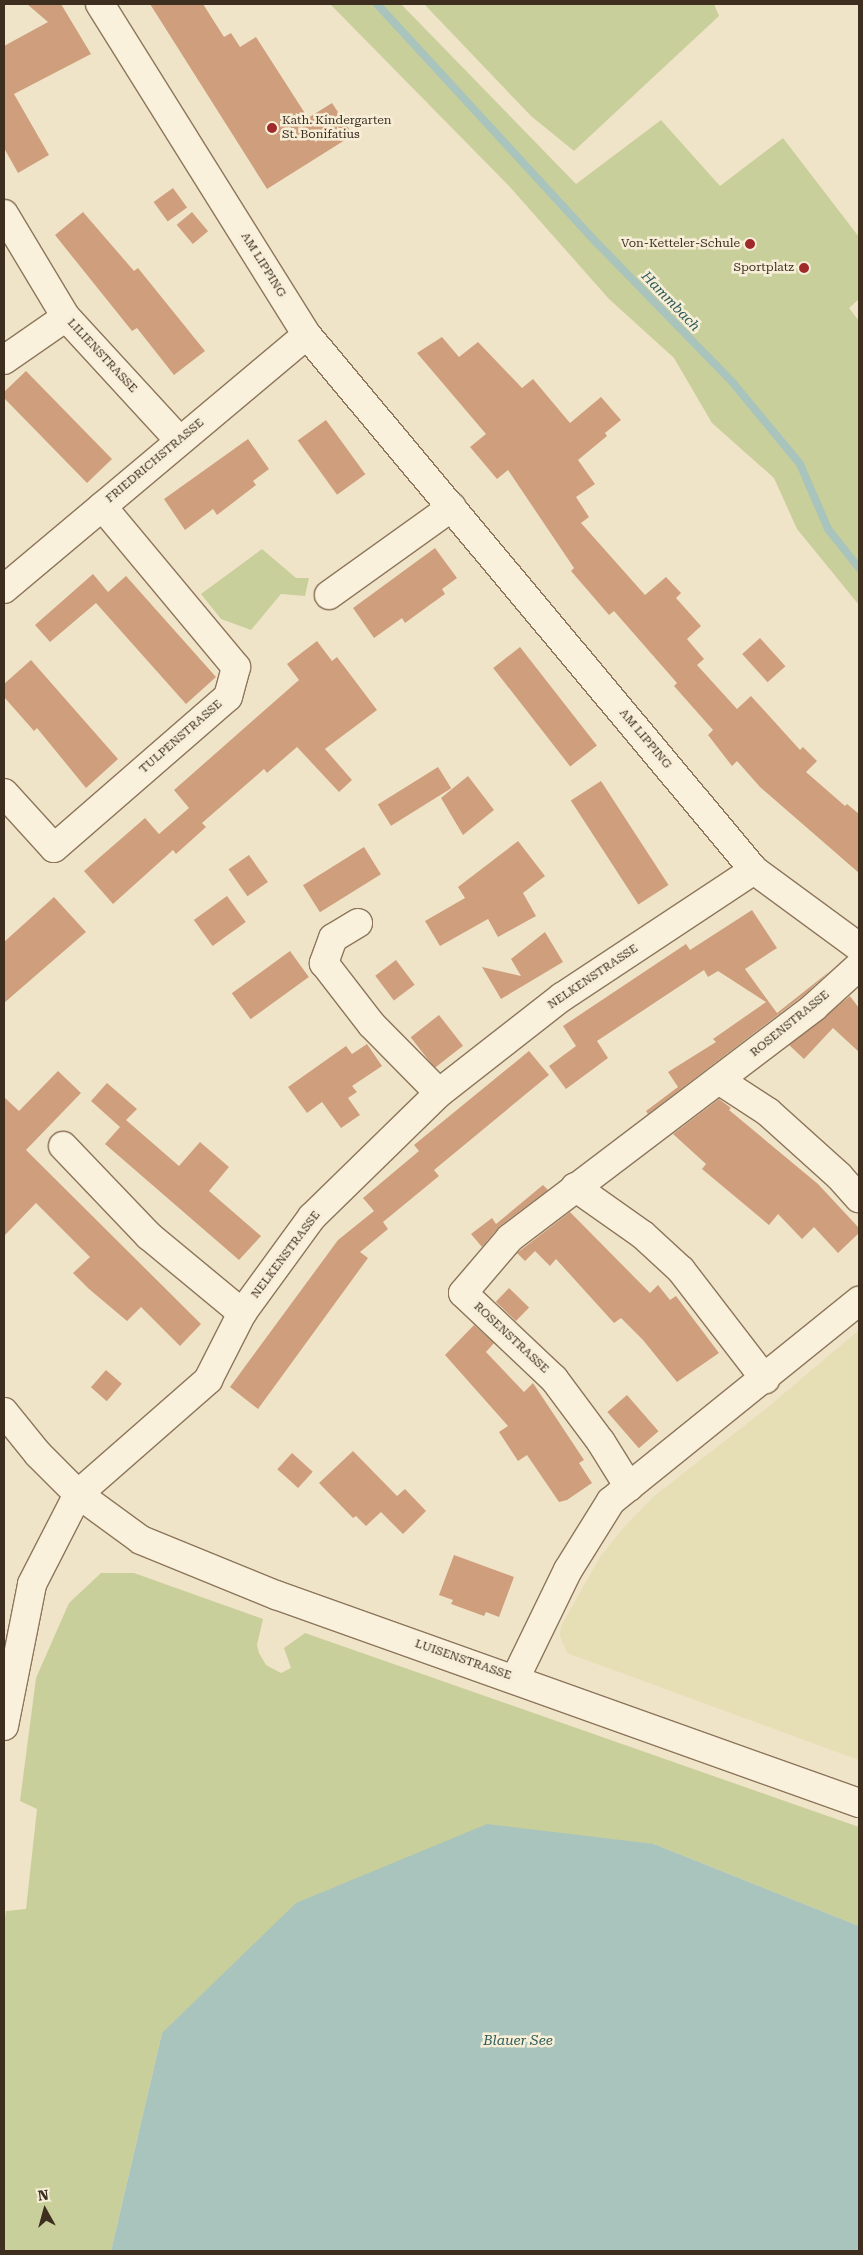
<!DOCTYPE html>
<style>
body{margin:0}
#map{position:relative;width:863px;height:2255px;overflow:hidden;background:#f0e4c8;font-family:"Roboto Serif",serif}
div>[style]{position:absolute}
.farmland>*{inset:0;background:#e6deb5}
.green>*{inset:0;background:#c9cf9b}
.water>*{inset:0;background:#a9c4bc}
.stream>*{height:8px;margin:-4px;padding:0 4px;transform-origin:4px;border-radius:4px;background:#a9c4bc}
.building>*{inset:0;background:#cf9f7d;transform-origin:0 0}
.roads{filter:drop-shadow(1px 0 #8d765c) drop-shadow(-1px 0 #8d765c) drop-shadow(0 1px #8d765c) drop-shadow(0 -1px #8d765c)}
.minor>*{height:28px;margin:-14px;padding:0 14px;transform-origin:14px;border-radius:14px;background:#faf1dc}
.dots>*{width:14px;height:14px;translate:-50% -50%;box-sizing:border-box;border:2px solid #f7eed8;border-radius:50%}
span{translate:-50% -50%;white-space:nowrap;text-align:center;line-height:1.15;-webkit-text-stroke:5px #f7eed8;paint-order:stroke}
.poi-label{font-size:12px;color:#3d2e20}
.left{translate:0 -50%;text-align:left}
.right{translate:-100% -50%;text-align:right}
.street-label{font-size:12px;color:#3d2e20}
.water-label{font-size:14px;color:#2f5d5a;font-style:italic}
.frame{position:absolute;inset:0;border:5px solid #3d2e20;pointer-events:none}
.north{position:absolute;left:20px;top:2185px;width:50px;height:50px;-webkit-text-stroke:4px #f7eed8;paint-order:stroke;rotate:353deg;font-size:14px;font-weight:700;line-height:20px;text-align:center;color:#3d2e20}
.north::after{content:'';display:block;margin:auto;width:18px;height:22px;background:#3d2e20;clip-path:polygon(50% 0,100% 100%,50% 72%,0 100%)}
</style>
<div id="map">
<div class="farmland">
<i style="clip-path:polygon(859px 1330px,859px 1760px,567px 1653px,560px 1636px,561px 1626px,600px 1557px,625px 1526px,653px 1497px,768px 1407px)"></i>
</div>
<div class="green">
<i style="clip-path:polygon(330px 4px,401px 4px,576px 184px,661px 120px,720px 186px,783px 138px,859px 237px,859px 299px,849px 308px,859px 321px,859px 605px,797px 529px,774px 478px,712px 423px,674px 358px,609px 299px,509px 186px)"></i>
<i style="clip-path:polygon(424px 4px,714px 4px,719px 16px,574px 151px,531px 116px)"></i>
<i style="clip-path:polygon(262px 549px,296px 578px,309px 578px,305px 596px,281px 594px,251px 630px,221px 619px,201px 594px)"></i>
<i style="clip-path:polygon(101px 1573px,134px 1573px,263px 1619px,257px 1645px,259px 1653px,266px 1665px,281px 1673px,291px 1668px,284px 1648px,305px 1633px,859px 1827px,859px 1926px,654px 1844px,162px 2033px,111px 2251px,4px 2251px,4px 1924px,6px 1911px,26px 1909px,37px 1809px,20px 1801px,36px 1678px,69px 1603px)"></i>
</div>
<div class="water">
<i style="clip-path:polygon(487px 1824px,654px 1844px,859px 1926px,859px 2251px,111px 2251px,162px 2033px,296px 1903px)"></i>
</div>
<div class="stream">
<i style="left:377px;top:4px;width:326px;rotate:47.4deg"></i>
<i style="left:598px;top:244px;width:194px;rotate:45.8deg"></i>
<i style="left:733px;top:383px;width:105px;rotate:50.4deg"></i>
<i style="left:800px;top:464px;width:71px;rotate:66.7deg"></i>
<i style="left:828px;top:529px;width:50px;rotate:51.5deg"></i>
</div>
<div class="building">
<i style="clip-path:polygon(27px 4px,61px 4px,91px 54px,14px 94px,49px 155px,18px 173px,4px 148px,4px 46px,48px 22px)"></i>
<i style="clip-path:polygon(150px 4px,203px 4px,224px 37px,231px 33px,240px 47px,256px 37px,308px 118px,332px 103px,353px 135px,267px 189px)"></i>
<i style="left:173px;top:188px;width:24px;height:24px;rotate:54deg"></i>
<i style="clip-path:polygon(83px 212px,134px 271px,138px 268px,205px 351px,174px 375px,137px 328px,132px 331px,55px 235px)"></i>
<i style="left:192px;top:212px;width:25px;height:20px;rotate:50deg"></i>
<i style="clip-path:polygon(442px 337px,459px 357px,478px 342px,522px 388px,533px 379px,570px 423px,601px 397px,621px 420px,605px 433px,607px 436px,578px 460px,595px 484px,576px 497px,589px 517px,581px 523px,645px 595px,666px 577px,681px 593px,676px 598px,701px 626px,687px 639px,704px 659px,697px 665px,737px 709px,751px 696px,800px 750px,803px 747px,817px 761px,806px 772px,845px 806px,847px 804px,859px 814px,859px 873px,760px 787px,737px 761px,732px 766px,708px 735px,713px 730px,674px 686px,677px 683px,614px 611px,609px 615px,571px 571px,574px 568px,508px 470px,497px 479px,470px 447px,486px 434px,417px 353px)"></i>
<i style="clip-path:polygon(26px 371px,112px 459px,87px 483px,4px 398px,4px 392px)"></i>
<i style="left:326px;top:420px;width:67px;height:35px;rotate:54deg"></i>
<i style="clip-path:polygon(248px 439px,269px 469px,253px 481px,256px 485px,217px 515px,213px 509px,185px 530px,164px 499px)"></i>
<i style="clip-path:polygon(435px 548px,457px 578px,442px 589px,445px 594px,431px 604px,405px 623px,402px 618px,374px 638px,353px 608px)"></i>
<i style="clip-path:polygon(93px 574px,108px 592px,126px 576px,216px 677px,186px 704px,96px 603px,50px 642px,35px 625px)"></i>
<i style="left:760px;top:638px;width:38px;height:24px;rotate:48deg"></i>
<i style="clip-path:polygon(317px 641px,332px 661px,337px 657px,377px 710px,325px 749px,352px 780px,339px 792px,297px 747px,267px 773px,264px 769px,202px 823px,206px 827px,176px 854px,173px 850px,113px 904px,84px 871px,145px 818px,159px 834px,189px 808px,174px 790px,299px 680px,287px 664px)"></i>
<i style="left:520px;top:647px;width:125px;height:34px;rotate:52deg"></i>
<i style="clip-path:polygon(31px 660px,118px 759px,86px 788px,37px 728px,34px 731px,4px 697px,4px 684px)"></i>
<i style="left:438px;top:767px;width:25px;height:71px;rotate:58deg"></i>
<i style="clip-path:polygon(468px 776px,494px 810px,463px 835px,441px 798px)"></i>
<i style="left:601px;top:781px;width:124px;height:36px;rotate:57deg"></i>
<i style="clip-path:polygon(518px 841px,545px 876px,523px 893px,536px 916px,498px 937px,488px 919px,440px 946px,425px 921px,465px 898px,458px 887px)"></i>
<i style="left:364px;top:847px;width:32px;height:72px;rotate:58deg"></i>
<i style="left:249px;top:855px;width:33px;height:25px;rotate:55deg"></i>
<i style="left:227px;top:896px;width:32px;height:41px;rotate:54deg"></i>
<i style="clip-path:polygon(54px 897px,86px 932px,4px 1003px,4px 942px)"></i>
<i style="clip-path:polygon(752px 910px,777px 948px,745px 969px,777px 1013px,830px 971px,804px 995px,648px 1114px,646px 1111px,678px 1087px,668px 1072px,716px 1042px,713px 1039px,766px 1002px,718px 971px,708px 977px,704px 970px,597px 1041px,608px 1058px,566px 1089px,549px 1066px,576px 1046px,563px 1026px,686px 944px,690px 950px)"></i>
<i style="clip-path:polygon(545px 932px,563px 962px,501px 999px,482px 967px,521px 976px,511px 959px)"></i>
<i style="left:290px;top:951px;width:32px;height:72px;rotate:54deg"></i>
<i style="left:396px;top:960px;width:31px;height:26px;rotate:53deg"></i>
<i style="clip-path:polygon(850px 996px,859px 1008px,859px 1052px,833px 1028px,804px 1059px,789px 1045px)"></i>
<i style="left:439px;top:1015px;width:39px;height:36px;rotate:52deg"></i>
<i style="clip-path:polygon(367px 1044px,382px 1066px,352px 1086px,357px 1092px,348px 1098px,360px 1115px,341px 1128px,322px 1102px,307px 1113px,288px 1087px,346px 1046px,352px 1054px)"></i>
<i style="clip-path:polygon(529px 1051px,549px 1075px,434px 1170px,439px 1176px,383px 1222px,388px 1229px,360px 1252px,368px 1258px,258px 1409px,230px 1387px,338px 1240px,374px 1211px,363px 1198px,419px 1151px,414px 1145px)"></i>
<i style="clip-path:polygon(58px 1071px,81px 1093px,26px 1150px,201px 1324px,180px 1346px,141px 1307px,127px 1321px,89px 1289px,73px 1273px,90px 1257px,36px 1203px,4px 1236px,4px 1097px,19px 1111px)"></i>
<i style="clip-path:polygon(107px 1083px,137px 1109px,126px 1120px,179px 1166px,200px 1142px,229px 1167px,209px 1191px,261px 1236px,239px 1260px,105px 1144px,120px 1127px,91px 1101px)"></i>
<i style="clip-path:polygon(719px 1099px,731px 1108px,729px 1110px,818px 1184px,859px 1228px,859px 1233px,838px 1253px,814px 1227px,802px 1239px,778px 1214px,769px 1225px,702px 1169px,706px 1164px,673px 1134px)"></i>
<i style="clip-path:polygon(543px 1185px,548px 1190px,500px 1226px,482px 1247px,471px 1234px,492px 1218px,496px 1224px)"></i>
<i style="clip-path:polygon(570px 1212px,650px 1293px,658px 1285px,670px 1300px,676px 1296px,719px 1353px,677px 1382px,643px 1340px,621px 1318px,614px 1323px,556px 1259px,550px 1266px,535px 1251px,525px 1261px,517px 1253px)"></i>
<i style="left:509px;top:1288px;width:28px;height:19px;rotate:44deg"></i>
<i style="clip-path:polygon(474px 1325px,494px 1343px,486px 1352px,524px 1392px,533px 1383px,584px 1460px,579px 1463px,592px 1483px,567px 1500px,559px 1502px,527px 1455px,518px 1461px,499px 1432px,508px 1426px,445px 1355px)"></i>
<i style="left:106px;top:1370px;width:21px;height:23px;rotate:41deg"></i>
<i style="left:627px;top:1395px;width:48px;height:26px;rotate:49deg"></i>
<i style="clip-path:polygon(353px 1451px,397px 1496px,405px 1489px,426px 1511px,403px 1534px,381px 1512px,366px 1526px,356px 1516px,353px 1518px,319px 1483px)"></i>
<i style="left:292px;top:1453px;width:28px;height:22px;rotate:42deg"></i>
<i style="clip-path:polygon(454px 1555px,514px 1577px,499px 1617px,486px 1612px,484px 1616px,451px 1604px,453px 1600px,439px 1595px)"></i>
</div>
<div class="roads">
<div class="minor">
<i style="left:100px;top:4px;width:390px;rotate:58deg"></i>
<i style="left:307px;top:335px;width:697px;rotate:50.12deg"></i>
<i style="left:754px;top:870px;width:130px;rotate:36.3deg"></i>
<i style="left:4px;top:214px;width:120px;rotate:59deg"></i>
<i style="left:66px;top:317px;width:167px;rotate:47.4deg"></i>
<i style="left:4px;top:360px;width:75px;rotate:-34.7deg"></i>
<i style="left:4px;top:589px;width:395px;rotate:-40deg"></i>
<i style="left:329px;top:595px;width:151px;rotate:-35.6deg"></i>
<i style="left:4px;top:793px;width:74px;rotate:47.7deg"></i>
<i style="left:54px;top:848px;width:230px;rotate:-41deg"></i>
<i style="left:228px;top:697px;width:31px;rotate:-75deg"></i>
<i style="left:236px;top:667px;width:209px;rotate:-129.8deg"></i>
<i style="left:358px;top:923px;width:29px;rotate:149deg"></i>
<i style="left:333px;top:938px;width:27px;rotate:110deg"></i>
<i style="left:324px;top:963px;width:78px;rotate:52.3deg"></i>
<i style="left:372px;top:1025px;width:95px;rotate:45.4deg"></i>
<i style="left:719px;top:1080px;width:59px;rotate:33.1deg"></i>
<i style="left:768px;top:1112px;width:96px;rotate:42deg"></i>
<i style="left:839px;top:1176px;width:30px;rotate:48deg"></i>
<i style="left:63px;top:1146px;width:124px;rotate:46.3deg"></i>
<i style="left:149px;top:1236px;width:121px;rotate:39.6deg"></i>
<i style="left:575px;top:1187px;width:83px;rotate:35.2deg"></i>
<i style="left:643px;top:1235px;width:52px;rotate:42.6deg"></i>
<i style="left:681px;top:1270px;width:138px;rotate:52.4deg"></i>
<i style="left:4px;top:1412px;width:54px;rotate:51deg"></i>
<i style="left:38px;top:1454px;width:57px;rotate:45deg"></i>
<i style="left:78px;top:1494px;width:78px;rotate:36.1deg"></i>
<i style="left:141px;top:1540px;width:146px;rotate:22.2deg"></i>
<i style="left:276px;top:1595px;width:619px;rotate:19.64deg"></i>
<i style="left:629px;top:1487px;width:53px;rotate:-121.9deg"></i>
<i style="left:601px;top:1442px;width:79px;rotate:-126.7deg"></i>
<i style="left:554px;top:1379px;width:125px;rotate:-136.6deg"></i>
<i style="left:463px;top:1293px;width:72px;rotate:-49.5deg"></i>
<i style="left:510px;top:1238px;width:382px;rotate:-37.2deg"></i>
<i style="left:814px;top:1007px;width:61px;rotate:-42.3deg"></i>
<i style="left:515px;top:1679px;width:121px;rotate:-64.1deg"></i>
<i style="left:568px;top:1570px;width:81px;rotate:-58.1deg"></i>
<i style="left:611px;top:1501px;width:319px;rotate:-38.9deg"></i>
<i style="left:4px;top:1726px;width:145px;rotate:-78.8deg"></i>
<i style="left:32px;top:1584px;width:101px;rotate:-62.9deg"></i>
<i style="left:78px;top:1494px;width:173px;rotate:-41.2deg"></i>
<i style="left:208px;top:1380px;width:75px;rotate:-63.1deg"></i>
<i style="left:242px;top:1313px;width:119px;rotate:-53.9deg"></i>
<i style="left:312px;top:1217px;width:177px;rotate:-44.3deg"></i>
<i style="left:439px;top:1093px;width:156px;rotate:-38deg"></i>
<i style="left:562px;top:997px;width:230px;rotate:-33.5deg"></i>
</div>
</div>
<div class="dots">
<i style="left:272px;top:128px;background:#9e2a2b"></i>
<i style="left:750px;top:244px;background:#9e2a2b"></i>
<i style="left:804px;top:268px;background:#9e2a2b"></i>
</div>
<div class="poi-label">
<span class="left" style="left:282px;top:128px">Kath. Kindergarten<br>St. Bonifatius</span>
<span class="right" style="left:740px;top:244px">Von-Ketteler-Schule</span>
<span class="right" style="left:794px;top:268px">Sportplatz</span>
</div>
<div class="street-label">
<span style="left:263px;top:265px;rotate:58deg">AM LIPPING</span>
<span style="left:102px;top:356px;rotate:47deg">LILIENSTRASSE</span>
<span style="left:155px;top:461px;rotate:-40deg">FRIEDRICHSTRASSE</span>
<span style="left:181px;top:737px;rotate:-41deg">TULPENSTRASSE</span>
<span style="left:645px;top:739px;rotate:50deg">AM LIPPING</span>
<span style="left:593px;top:977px;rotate:-34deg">NELKENSTRASSE</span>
<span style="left:790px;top:1024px;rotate:-39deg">ROSENSTRASSE</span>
<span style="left:286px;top:1255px;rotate:-53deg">NELKENSTRASSE</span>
<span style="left:511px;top:1338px;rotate:43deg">ROSENSTRASSE</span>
<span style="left:463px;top:1660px;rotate:19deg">LUISENSTRASSE</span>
</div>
<div class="water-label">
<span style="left:671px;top:301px;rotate:46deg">Hammbach</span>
<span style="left:518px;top:2040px">Blauer See</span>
</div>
<div class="frame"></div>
<div class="north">N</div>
</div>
